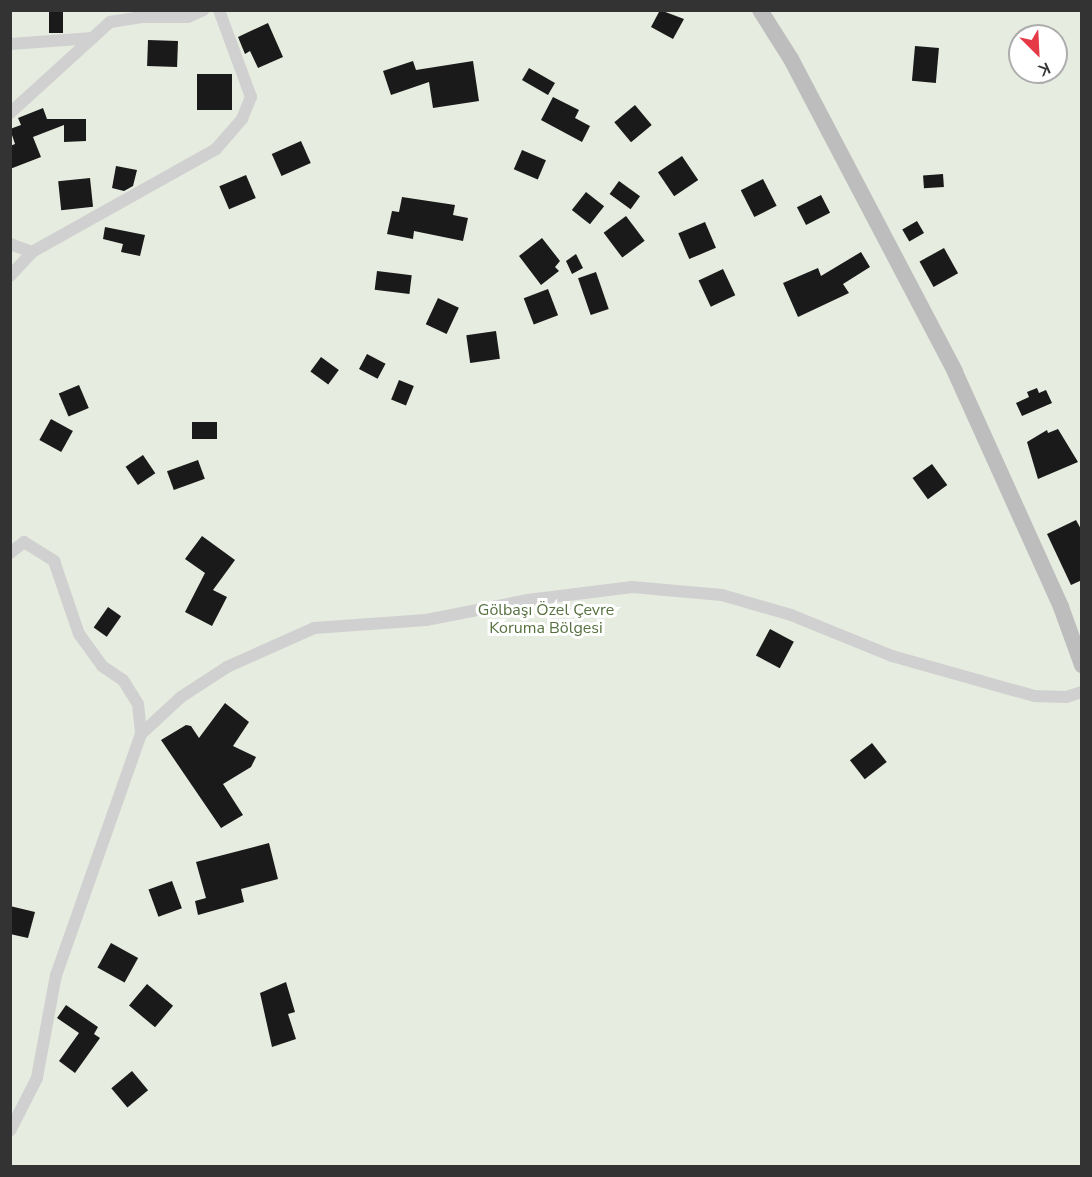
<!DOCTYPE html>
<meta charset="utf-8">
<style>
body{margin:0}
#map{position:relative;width:1092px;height:1177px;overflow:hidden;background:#fff;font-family:"Nunito Sans",sans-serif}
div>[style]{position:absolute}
.green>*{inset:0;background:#e6ecdf}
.building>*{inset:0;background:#1a1a1a;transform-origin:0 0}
.street>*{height:12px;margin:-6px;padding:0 6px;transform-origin:6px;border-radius:6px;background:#d0d0d0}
.secondary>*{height:16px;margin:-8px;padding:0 8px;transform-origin:8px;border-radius:8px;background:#bdbdbd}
span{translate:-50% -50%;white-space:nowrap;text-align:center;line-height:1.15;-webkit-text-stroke:6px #fff;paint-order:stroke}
.park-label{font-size:16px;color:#56703f}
.frame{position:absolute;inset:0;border:12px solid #333;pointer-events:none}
.north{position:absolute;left:1008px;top:24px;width:60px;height:60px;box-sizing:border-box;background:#fff;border:2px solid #adadad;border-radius:50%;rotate:156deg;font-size:16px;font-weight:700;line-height:24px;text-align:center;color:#333}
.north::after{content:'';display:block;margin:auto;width:21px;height:27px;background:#e63946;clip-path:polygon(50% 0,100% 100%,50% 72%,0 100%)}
</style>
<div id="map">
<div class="green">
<i style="clip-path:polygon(evenodd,11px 11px,1081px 11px,1081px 1166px,11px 1166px,11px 11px,1020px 36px,1056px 36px,1056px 72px,1020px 72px,1020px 36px)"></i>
</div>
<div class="building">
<i style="left:49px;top:10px;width:14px;height:23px"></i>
<i style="clip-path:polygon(660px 10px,684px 19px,673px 39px,651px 27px)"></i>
<i style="clip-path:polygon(268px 23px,283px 57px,258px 68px,250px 51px,245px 54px,238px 37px)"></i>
<i style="left:148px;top:40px;width:30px;height:26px;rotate:2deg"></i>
<i style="left:915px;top:46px;width:24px;height:35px;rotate:5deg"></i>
<i style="clip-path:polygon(413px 61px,416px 70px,473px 61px,479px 101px,433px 108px,429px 82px,391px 95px,383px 71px)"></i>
<i style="left:529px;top:68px;width:30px;height:14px;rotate:30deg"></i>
<i style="left:197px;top:74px;width:35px;height:36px"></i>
<i style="clip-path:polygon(553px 97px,579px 110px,575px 118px,590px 126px,582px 142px,541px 120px)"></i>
<i style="left:635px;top:105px;width:26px;height:27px;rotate:50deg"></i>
<i style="clip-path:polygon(43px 108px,47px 119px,86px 119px,86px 141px,64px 142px,64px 125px,33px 137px,41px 157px,10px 169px,10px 146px,15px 144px,10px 129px,21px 125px,18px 118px)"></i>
<i style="left:301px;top:141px;width:24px;height:32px;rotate:66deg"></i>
<i style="left:522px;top:150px;width:26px;height:21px;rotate:23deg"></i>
<i style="left:682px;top:156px;width:29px;height:29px;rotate:56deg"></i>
<i style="clip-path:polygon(116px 166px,137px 170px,133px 186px,124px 191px,112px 188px)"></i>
<i style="left:943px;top:174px;width:13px;height:20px;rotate:86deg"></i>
<i style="left:246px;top:175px;width:25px;height:29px;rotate:67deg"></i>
<i style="left:90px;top:178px;width:29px;height:32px;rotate:84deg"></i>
<i style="left:763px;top:179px;width:30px;height:25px;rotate:63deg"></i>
<i style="left:619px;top:181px;width:26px;height:16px;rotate:36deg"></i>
<i style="left:586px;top:192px;width:23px;height:23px;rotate:38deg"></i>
<i style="left:821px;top:195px;width:20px;height:27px;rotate:63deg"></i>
<i style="clip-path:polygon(402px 197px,455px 205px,453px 215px,468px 218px,463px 241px,414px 231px,413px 239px,387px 234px,392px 211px,399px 212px)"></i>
<i style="left:626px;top:216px;width:31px;height:28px;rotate:53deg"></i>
<i style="left:917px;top:221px;width:14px;height:17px;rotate:60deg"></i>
<i style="left:705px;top:222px;width:28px;height:29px;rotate:67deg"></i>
<i style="clip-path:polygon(105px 227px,145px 235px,140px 256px,121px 252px,123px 244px,103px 239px)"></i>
<i style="clip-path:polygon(542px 238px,560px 261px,555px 267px,559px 271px,541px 285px,519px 256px)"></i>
<i style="left:944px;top:248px;width:29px;height:28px;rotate:61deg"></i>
<i style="clip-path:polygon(861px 252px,870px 267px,843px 284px,849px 293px,798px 317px,783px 283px,818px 268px,821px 276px)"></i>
<i style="clip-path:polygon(576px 254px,583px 268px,572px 274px,566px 261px)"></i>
<i style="left:723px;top:269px;width:29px;height:27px;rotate:65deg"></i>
<i style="left:377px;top:271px;width:35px;height:19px;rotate:7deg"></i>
<i style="left:596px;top:272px;width:39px;height:19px;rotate:71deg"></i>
<i style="left:548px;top:289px;width:28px;height:26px;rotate:69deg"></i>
<i style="left:438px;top:298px;width:23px;height:29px;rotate:25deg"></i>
<i style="left:496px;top:331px;width:28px;height:30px;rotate:82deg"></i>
<i style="left:367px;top:354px;width:21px;height:17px;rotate:28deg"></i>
<i style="left:321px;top:357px;width:22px;height:18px;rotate:36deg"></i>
<i style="left:399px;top:380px;width:16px;height:21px;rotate:22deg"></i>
<i style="left:79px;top:385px;width:25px;height:22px;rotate:67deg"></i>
<i style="clip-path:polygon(1037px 388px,1039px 393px,1046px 390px,1052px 403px,1022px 416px,1016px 403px,1029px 397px,1027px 392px)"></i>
<i style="left:51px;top:419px;width:25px;height:24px;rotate:29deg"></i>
<i style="left:217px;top:422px;width:17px;height:25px;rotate:90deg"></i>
<i style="clip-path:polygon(1058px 429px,1078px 462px,1038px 479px,1027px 442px,1047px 430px,1048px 433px)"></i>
<i style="left:143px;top:455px;width:22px;height:21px;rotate:56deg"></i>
<i style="left:198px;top:460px;width:20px;height:33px;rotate:70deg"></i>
<i style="left:932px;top:464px;width:26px;height:24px;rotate:54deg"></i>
<i style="clip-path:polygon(1076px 520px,1082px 531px,1082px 580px,1071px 585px,1047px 534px)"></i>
<i style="clip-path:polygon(202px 536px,235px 560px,213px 590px,227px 597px,212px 626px,185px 612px,205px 573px,185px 559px)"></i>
<i style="left:108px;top:607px;width:16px;height:25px;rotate:35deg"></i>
<i style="left:770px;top:629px;width:27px;height:30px;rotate:28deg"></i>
<i style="clip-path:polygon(225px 703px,249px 722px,233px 746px,256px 757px,251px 767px,223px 784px,243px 815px,221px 828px,161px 740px,186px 725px,191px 726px,199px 738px)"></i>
<i style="left:872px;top:743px;width:24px;height:28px;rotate:52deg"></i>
<i style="clip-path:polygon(269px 843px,278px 879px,241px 889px,244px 902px,198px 915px,195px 901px,206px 898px,196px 862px)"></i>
<i style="left:172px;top:881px;width:29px;height:25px;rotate:70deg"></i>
<i style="clip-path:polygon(10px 906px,35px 912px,28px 938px,10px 934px)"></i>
<i style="left:111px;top:943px;width:31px;height:28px;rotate:29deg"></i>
<i style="clip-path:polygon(286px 982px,295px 1012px,288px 1014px,296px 1039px,272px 1047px,260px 993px)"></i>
<i style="left:147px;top:984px;width:34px;height:28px;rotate:40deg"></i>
<i style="clip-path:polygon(66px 1005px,98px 1027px,94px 1034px,100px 1038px,75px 1073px,59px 1061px,79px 1033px,57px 1018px)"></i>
<i style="left:132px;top:1071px;width:25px;height:27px;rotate:50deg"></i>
</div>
<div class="street">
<i style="left:10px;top:44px;width:83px;rotate:-4.1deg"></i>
<i style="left:10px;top:113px;width:135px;rotate:-42.3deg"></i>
<i style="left:110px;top:22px;width:32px;rotate:-9deg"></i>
<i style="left:142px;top:17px;width:46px"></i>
<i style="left:188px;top:17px;width:17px;rotate:-24deg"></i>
<i style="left:10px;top:244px;width:23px;rotate:20deg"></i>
<i style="left:10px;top:276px;width:33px;rotate:-47deg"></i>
<i style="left:32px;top:252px;width:211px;rotate:-29.2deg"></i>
<i style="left:216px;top:149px;width:40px;rotate:-49deg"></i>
<i style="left:242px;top:119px;width:24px;rotate:-68deg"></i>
<i style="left:251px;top:97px;width:93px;rotate:-110.2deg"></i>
<i style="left:10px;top:553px;width:18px;rotate:-38deg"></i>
<i style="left:24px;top:542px;width:36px;rotate:32deg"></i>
<i style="left:54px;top:561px;width:77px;rotate:71.1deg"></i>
<i style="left:79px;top:634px;width:39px;rotate:54deg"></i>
<i style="left:102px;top:666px;width:25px;rotate:34deg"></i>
<i style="left:123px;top:680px;width:28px;rotate:58deg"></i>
<i style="left:138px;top:704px;width:30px;rotate:84deg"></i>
<i style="left:141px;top:734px;width:256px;rotate:109.4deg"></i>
<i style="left:56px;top:975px;width:105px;rotate:100.5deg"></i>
<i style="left:37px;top:1078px;width:59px;rotate:117deg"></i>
<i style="left:141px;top:734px;width:54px;rotate:-42.8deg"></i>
<i style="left:181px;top:697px;width:55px;rotate:-33.1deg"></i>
<i style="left:227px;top:667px;width:95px;rotate:-24.1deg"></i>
<i style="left:314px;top:628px;width:112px;rotate:-4.1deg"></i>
<i style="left:426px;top:620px;width:104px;rotate:-11.1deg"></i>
<i style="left:528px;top:600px;width:105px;rotate:-7.1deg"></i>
<i style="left:632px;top:587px;width:90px;rotate:5.1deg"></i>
<i style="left:722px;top:595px;width:72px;rotate:16.2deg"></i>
<i style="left:791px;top:615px;width:109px;rotate:22.1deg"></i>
<i style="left:892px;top:656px;width:148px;rotate:15.7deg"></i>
<i style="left:1034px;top:696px;width:32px;rotate:2deg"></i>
<i style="left:1066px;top:697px;width:17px;rotate:-17deg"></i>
</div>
<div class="secondary">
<i style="left:760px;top:10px;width:58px;rotate:57.7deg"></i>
<i style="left:791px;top:59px;width:353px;rotate:62.3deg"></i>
<i style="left:955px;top:372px;width:258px;rotate:65.7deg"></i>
<i style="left:1061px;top:607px;width:62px;rotate:70.1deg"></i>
</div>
<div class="park-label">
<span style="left:546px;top:619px">Gölbaşı Özel Çevre<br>Koruma Bölgesi</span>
</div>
<div class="frame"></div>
<div class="north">K</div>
</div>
